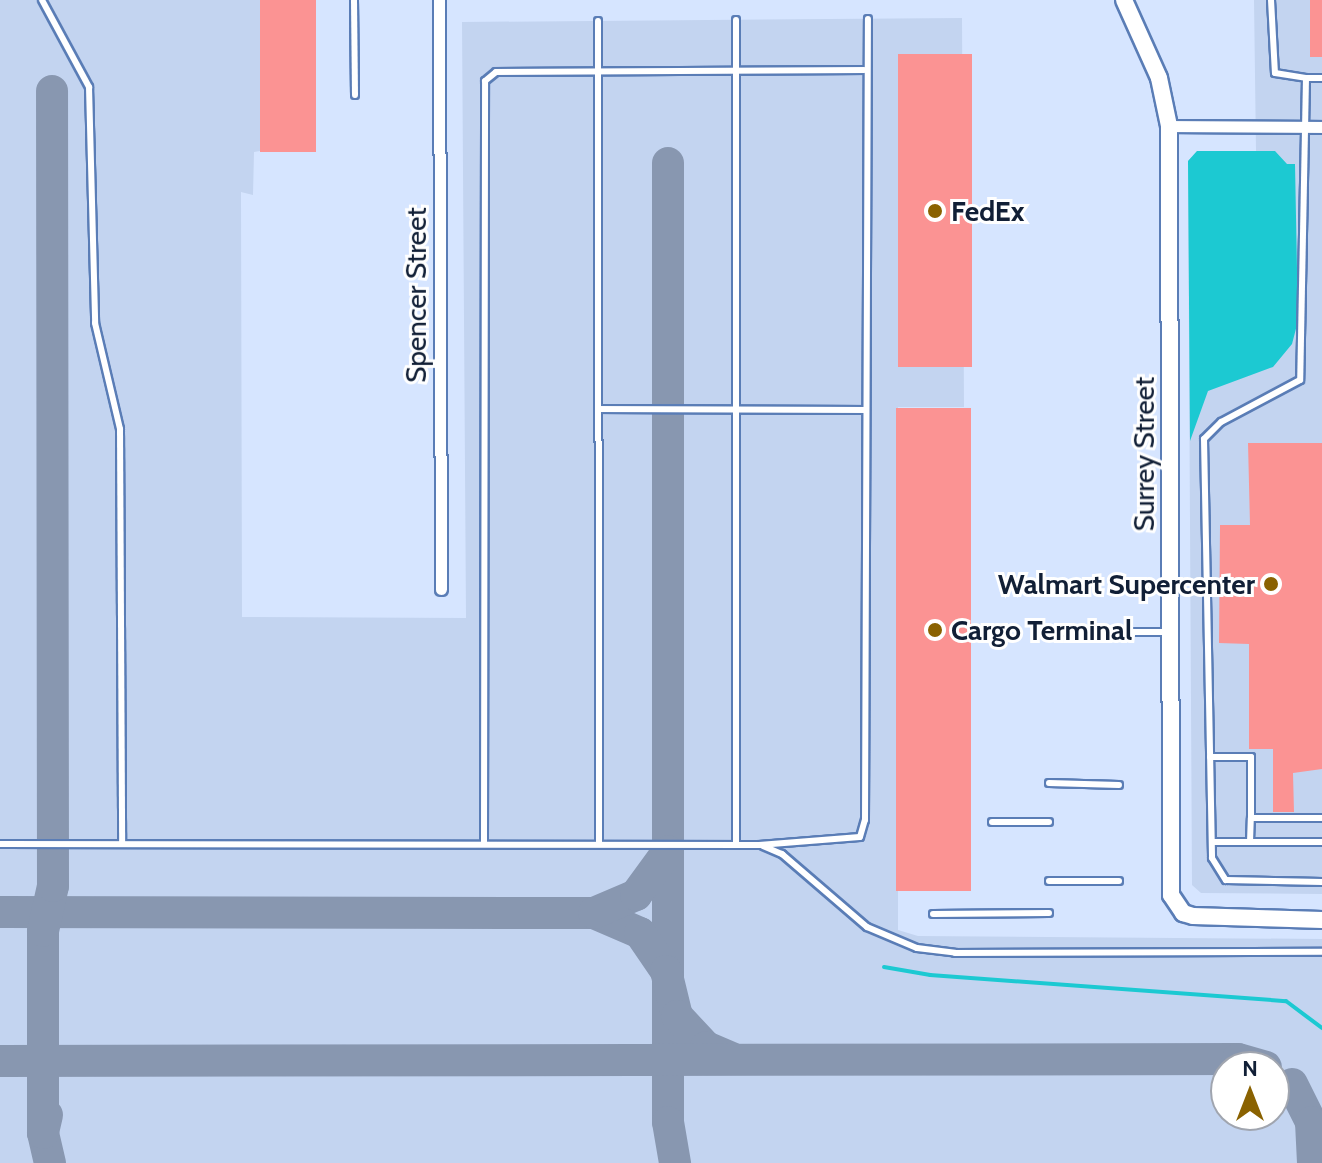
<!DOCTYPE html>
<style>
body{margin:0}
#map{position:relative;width:1322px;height:1163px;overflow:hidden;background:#d6e5ff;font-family:Cabin,sans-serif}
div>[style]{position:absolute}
.built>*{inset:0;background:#c3d4f0}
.water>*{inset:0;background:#1cc9d2}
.stream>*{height:4px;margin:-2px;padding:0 2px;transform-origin:2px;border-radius:2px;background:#1cc9d2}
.taxiway>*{height:32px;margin:-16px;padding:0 16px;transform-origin:16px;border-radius:16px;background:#8897b0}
.building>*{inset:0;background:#fb9393;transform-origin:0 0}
.roads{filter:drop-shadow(2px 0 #5a7db6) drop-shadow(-2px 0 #5a7db6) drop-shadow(0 2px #5a7db6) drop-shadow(0 -2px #5a7db6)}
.lane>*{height:6px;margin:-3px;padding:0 3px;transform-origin:3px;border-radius:3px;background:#fff}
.street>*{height:11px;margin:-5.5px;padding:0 5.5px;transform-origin:5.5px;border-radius:5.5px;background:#fff}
.secondary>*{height:16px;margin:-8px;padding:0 8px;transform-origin:8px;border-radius:8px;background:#fff}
.dots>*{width:22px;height:22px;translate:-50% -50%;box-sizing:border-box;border:4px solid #fff;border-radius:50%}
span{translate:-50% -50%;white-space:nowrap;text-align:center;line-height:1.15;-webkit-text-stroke:6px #fff;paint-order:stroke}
.poi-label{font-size:28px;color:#111f36;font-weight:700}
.left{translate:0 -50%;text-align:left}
.right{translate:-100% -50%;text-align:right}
.street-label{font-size:28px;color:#111f36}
.north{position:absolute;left:1210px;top:1051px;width:80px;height:80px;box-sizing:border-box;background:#fff;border:2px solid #a0a5af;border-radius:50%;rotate:0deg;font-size:22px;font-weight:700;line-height:32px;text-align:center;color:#111f36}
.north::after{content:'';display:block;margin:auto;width:28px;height:36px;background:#8a6201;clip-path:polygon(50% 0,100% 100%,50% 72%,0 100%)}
</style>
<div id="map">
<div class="built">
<i style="clip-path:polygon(evenodd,0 0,260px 0,260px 151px,254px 152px,253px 195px,241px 192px,242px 617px,466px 618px,462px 22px,962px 18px,964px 407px,898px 407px,898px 930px,918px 936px,1322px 939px,1322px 1163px,0 1163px,0 0,1226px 1067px,1274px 1067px,1274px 1115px,1226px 1115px,1226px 1067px)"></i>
<i style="clip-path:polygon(1254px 0,1322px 0,1322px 894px,1201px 893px,1192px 885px,1188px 161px,1197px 151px,1256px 151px)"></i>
</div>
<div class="water">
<i style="clip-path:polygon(1197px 151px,1275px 151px,1287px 164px,1295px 164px,1298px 321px,1292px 344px,1273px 367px,1208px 391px,1190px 441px,1188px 161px)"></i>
</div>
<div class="stream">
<i style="left:884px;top:967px;width:47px;rotate:9.9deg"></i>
<i style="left:930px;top:975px;width:357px;rotate:4.2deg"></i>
<i style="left:1286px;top:1001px;width:45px;rotate:36.9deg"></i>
</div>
<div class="taxiway">
<i style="left:668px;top:163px;width:959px;rotate:90deg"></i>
<i style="left:668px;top:1122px;width:42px;rotate:80.3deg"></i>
<i style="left:0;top:912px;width:594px;rotate:0.1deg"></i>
<i style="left:594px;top:913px;width:50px;rotate:23.5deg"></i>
<i style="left:640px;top:933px;width:46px;rotate:55.6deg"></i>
<i style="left:666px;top:971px;width:46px;rotate:76.3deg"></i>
<i style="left:677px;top:1016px;width:42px;rotate:46.9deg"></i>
<i style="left:706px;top:1047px;width:28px;rotate:23deg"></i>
<i style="left:594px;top:913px;width:46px;rotate:-23.2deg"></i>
<i style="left:636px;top:895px;width:54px;rotate:-54deg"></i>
<i style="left:0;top:1061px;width:1238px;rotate:-0.09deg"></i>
<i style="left:1238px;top:1059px;width:29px;rotate:16deg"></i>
<i style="left:1292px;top:1084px;width:42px;rotate:63.4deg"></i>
<i style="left:1311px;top:1122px;width:41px;rotate:87.2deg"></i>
<i style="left:47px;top:1115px;width:18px;rotate:103deg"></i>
<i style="left:43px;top:1133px;width:31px;rotate:77deg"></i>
<i style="left:43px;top:1133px;width:202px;rotate:-90deg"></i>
<i style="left:43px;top:931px;width:46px;rotate:-77.5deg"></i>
<i style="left:53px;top:886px;width:795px;rotate:-90.07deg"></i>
</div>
<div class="building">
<i style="left:260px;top:0;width:56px;height:152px"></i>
<i style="left:1310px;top:0;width:12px;height:57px"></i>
<i style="left:972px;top:54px;width:313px;height:74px;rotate:90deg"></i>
<i style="left:896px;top:408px;width:75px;height:483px"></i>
<i style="clip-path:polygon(1248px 443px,1322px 443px,1322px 769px,1293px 773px,1294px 812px,1273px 812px,1273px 749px,1249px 749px,1249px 644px,1219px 643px,1220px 525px,1250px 525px)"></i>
</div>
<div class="roads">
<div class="lane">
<i style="left:42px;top:0;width:99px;rotate:61.6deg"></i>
<i style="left:89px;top:87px;width:236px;rotate:88.5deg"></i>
<i style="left:95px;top:323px;width:109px;rotate:76.7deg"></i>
<i style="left:120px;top:429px;width:414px;rotate:89.7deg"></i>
<i style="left:354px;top:0;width:95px;rotate:89.4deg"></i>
<i style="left:1271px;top:0;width:73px;rotate:86.9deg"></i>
<i style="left:1275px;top:73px;width:31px;rotate:9deg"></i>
<i style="left:736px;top:20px;width:824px;rotate:90deg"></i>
<i style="left:598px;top:21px;width:823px;rotate:89.93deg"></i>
<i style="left:1322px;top:78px;width:16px;rotate:180deg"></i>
<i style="left:1306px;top:78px;width:302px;rotate:91.1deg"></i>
<i style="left:1300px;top:380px;width:89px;rotate:152deg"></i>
<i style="left:1221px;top:422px;width:24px;rotate:135deg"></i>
<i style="left:1204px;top:439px;width:419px;rotate:88.9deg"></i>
<i style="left:1212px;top:858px;width:26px;rotate:58deg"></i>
<i style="left:1226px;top:880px;width:96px;rotate:1.2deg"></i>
<i style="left:598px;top:409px;width:266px;rotate:0.2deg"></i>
<i style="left:1048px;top:632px;width:120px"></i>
<i style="left:1210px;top:757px;width:41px"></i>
<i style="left:1251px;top:757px;width:61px;rotate:90deg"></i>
<i style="left:1049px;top:783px;width:70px;rotate:1.6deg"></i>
<i style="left:992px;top:822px;width:57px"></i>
<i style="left:484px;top:842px;width:761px;rotate:-89.92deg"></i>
<i style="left:485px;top:81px;width:14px;rotate:-39deg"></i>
<i style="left:496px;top:72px;width:368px;rotate:-0.3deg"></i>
<i style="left:1212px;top:842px;width:110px"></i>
<i style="left:1250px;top:842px;width:24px;rotate:-88deg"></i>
<i style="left:1251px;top:818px;width:71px"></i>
<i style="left:0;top:844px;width:759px;rotate:0.08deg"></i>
<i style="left:759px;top:845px;width:101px;rotate:-4.5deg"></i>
<i style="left:860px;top:837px;width:18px;rotate:-74deg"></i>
<i style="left:865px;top:820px;width:801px;rotate:-89.79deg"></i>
<i style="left:763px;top:846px;width:21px;rotate:23deg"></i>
<i style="left:782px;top:854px;width:112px;rotate:40.7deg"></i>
<i style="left:867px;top:927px;width:54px;rotate:22.8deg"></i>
<i style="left:917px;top:948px;width:38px;rotate:7deg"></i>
<i style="left:955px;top:953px;width:367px;rotate:-0.2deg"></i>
<i style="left:1049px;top:881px;width:70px"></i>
<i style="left:933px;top:914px;width:116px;rotate:-0.5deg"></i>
</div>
<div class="street">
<i style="left:439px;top:0;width:589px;rotate:89.81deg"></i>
<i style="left:1169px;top:126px;width:153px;rotate:0.4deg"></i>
</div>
<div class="secondary">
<i style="left:1124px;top:0;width:85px;rotate:65.8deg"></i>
<i style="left:1159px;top:78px;width:49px;rotate:78.2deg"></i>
<i style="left:1169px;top:126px;width:769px;rotate:89.85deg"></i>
<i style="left:1171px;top:895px;width:22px;rotate:56deg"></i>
<i style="left:1183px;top:913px;width:10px;rotate:17deg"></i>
<i style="left:1193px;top:916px;width:129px;rotate:1.8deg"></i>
</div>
</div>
<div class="dots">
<i style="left:935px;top:211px;background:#8a6201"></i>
<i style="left:1271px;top:584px;background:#8a6201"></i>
<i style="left:935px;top:630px;background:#8a6201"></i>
</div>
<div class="poi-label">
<span class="left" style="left:951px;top:211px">FedEx</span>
<span class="right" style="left:1255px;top:584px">Walmart Supercenter</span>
<span class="left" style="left:951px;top:630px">Cargo Terminal</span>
</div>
<div class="street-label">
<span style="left:416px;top:295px;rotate:-90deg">Spencer Street</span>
<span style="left:1144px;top:454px;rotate:-90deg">Surrey Street</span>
</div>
<div class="north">N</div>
</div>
